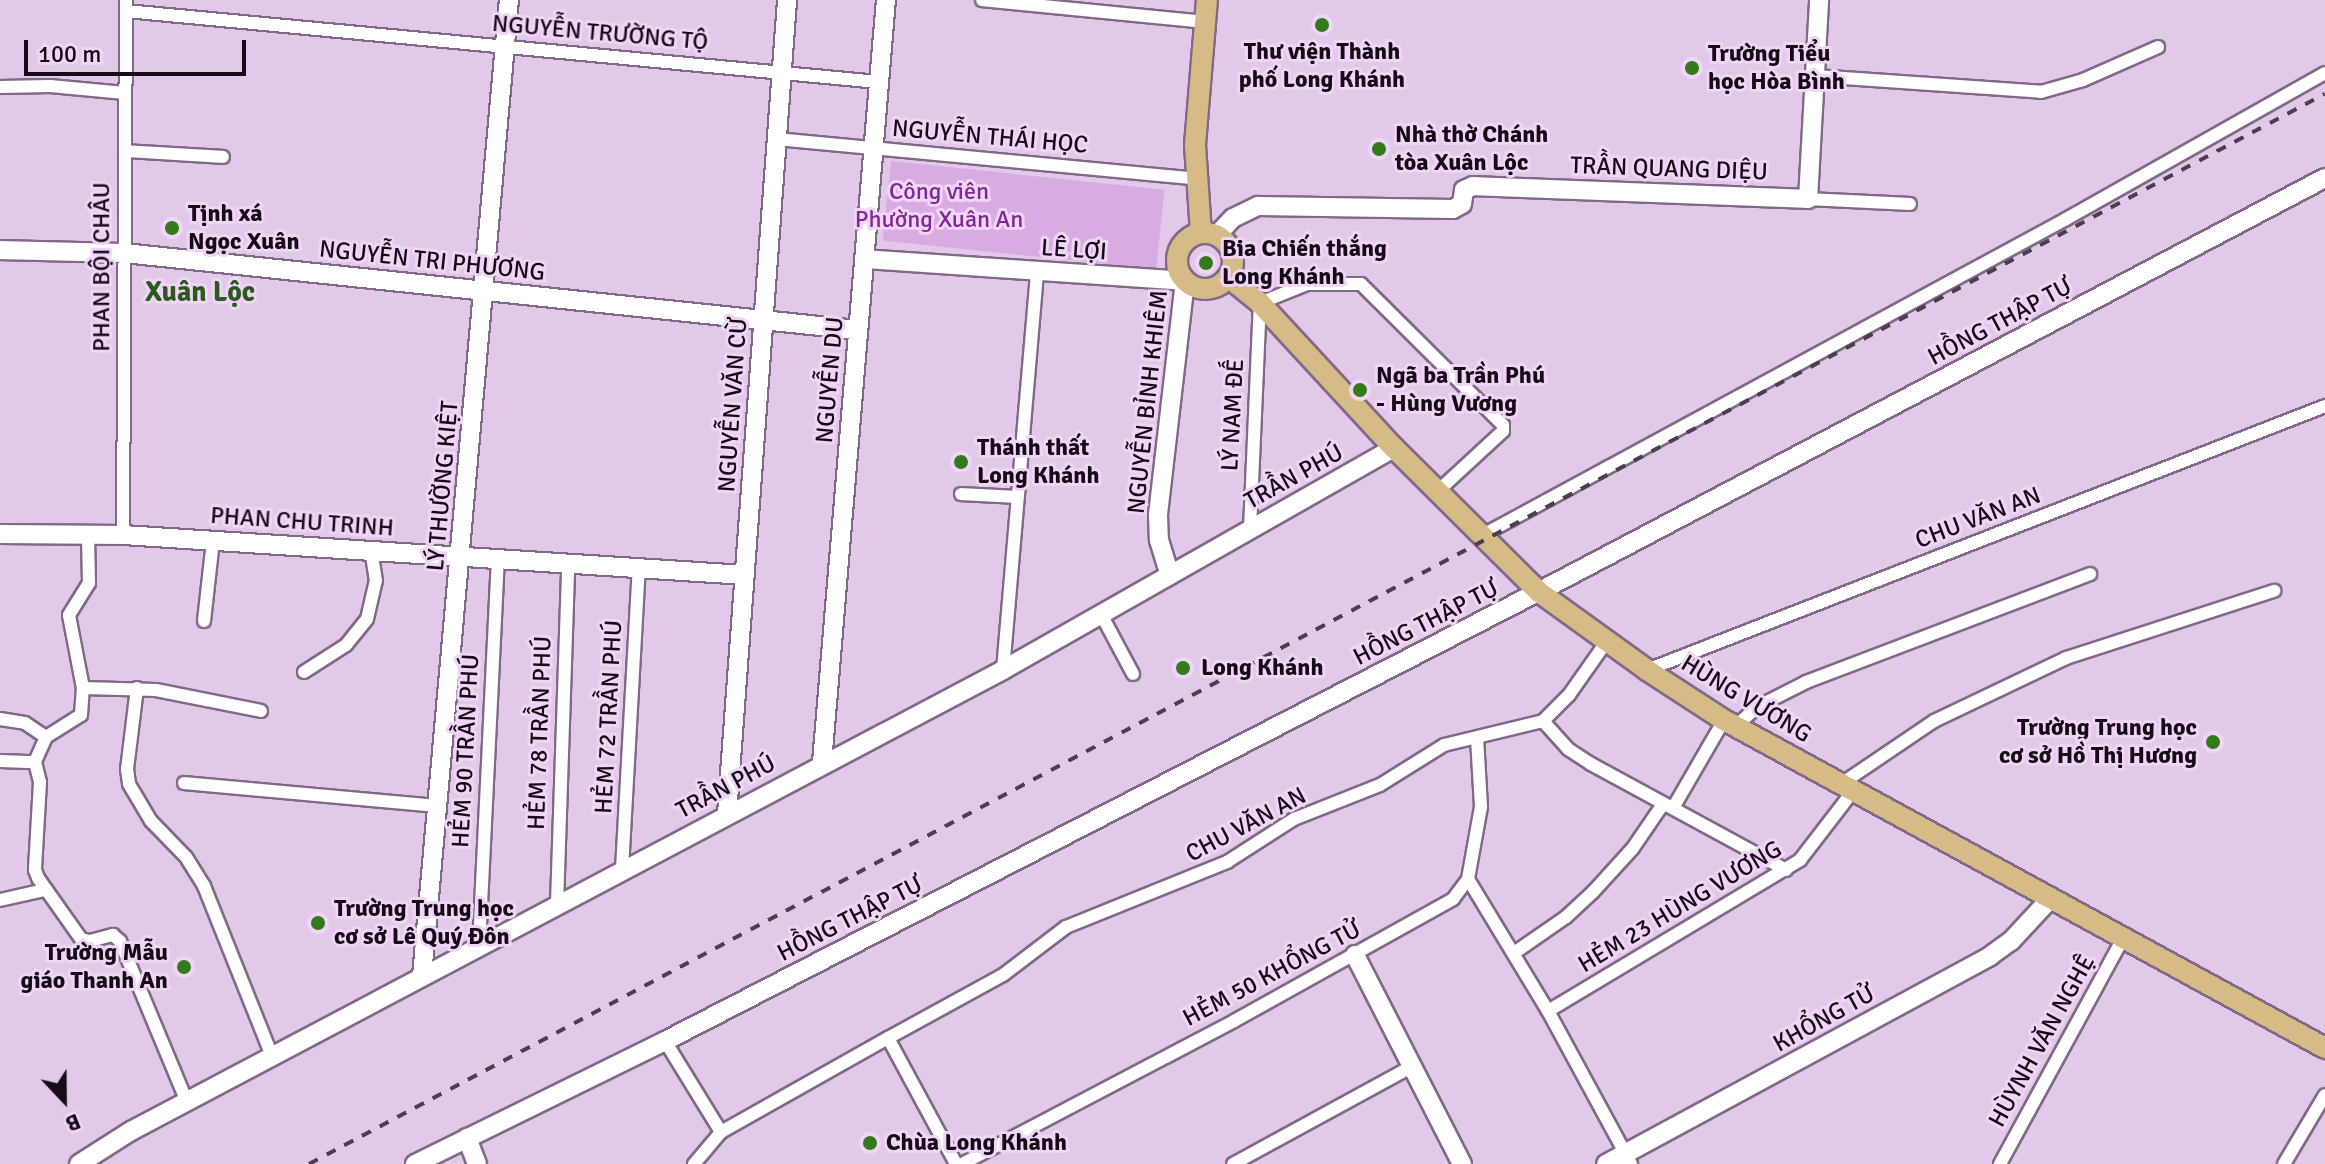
<!DOCTYPE html>
<meta charset="utf-8">
<style>
body{margin:0}
#map{position:relative;width:2325px;height:1164px;overflow:hidden;background:#e2c8e9;font-family:Signika,sans-serif}
div>[style]{position:absolute}
.green>*{inset:0;background:#d8abe3;transform-origin:0 0}
.roads{filter:drop-shadow(2px 0 #816987) drop-shadow(-2px 0 #816987) drop-shadow(0 2px #816987) drop-shadow(0 -2px #816987)}
.street>*{height:12px;margin:-6px;padding:0 6px;transform-origin:6px;border-radius:6px;background:#fff}
.secondary>*{height:18px;margin:-9px;padding:0 9px;transform-origin:9px;border-radius:9px;background:#fff}
.primary>*{height:20px;margin:-10px;padding:0 10px;transform-origin:10px;border-radius:10px;background:#d7bb86}
.primary>.ring{margin:-10px;padding:0;box-sizing:content-box;background:none;border:20px solid #d7bb86;border-radius:50%}
.rail>*{height:4px;margin-top:-2px;transform-origin:0;background:repeating-linear-gradient(90deg,#4b3e4f 0 10px,transparent 0 20px)}
.dots>*{width:22px;height:22px;translate:-50% -50%;box-sizing:border-box;border:4px solid #f0d5f6;border-radius:50%}
span{translate:-50% -50%;white-space:nowrap;text-align:center;line-height:1.15;-webkit-text-stroke:6px #f0d5f6;paint-order:stroke}
.street-label{font-size:24px;color:#150c17}
.poi-label{font-size:24px;color:#150c17;font-weight:700}
.left{translate:0 -50%;text-align:left}
.right{translate:-100% -50%;text-align:right}
.park-label{font-size:24px;color:#7f2794}
.quarter-label{font-size:28px;color:#2c5920;font-weight:700}
.north{position:absolute;left:24px;top:1060px;width:80px;height:80px;-webkit-text-stroke:6px #f0d5f6;paint-order:stroke;rotate:158deg;font-size:22px;font-weight:700;line-height:32px;text-align:center;color:#150c17}
.north::after{content:'';display:block;margin:auto;width:28px;height:36px;background:#150c17;clip-path:polygon(50% 0,100% 100%,50% 72%,0 100%)}
.scale{position:absolute;left:24px;top:40px;width:222px;height:36px;box-sizing:border-box;border:4px solid #150c17;border-top:0;padding-left:10px;font-size:24px;line-height:28px;white-space:nowrap;color:#150c17;-webkit-text-stroke:6px #f0d5f6;paint-order:stroke}
</style>
<div id="map">
<div class="green">
<i style="left:891px;top:161px;width:275px;height:80px;rotate:6deg"></i>
</div>
<div class="roads">
<div class="street">
<i style="left:982px;top:0;width:224px;rotate:5.6deg"></i>
<i style="left:126px;top:11px;width:756px;rotate:5.39deg"></i>
<i style="left:1815px;top:76px;width:227px;rotate:4deg"></i>
<i style="left:2041px;top:92px;width:44px;rotate:-15.9deg"></i>
<i style="left:2083px;top:80px;width:82px;rotate:-23.7deg"></i>
<i style="left:0;top:87px;width:50px;rotate:-1.1deg"></i>
<i style="left:50px;top:86px;width:75px;rotate:5.3deg"></i>
<i style="left:777px;top:139px;width:423px;rotate:5.4deg"></i>
<i style="left:125px;top:151px;width:98px;rotate:3.5deg"></i>
<i style="left:1808px;top:199px;width:102px;rotate:2.8deg"></i>
<i style="left:961px;top:494px;width:56px;rotate:3.1deg"></i>
<i style="left:1250px;top:529px;width:226px;rotate:-87.5deg"></i>
<i style="left:1260px;top:303px;width:51px;rotate:-22deg"></i>
<i style="left:1307px;top:284px;width:54px"></i>
<i style="left:1361px;top:284px;width:200px;rotate:44.8deg"></i>
<i style="left:1503px;top:425px;width:6px;rotate:90deg"></i>
<i style="left:1503px;top:431px;width:90px;rotate:137.3deg"></i>
<i style="left:123px;top:535px;width:535px;rotate:-89.68deg"></i>
<i style="left:1481px;top:536px;width:665px;rotate:-28.45deg"></i>
<i style="left:2066px;top:219px;width:297px;rotate:-29.4deg"></i>
<i style="left:1101px;top:614px;width:68px;rotate:61.9deg"></i>
<i style="left:204px;top:621px;width:81px;rotate:-83.6deg"></i>
<i style="left:1003px;top:670px;width:399px;rotate:-85.1deg"></i>
<i style="left:1647px;top:670px;width:728px;rotate:-21.27deg"></i>
<i style="left:304px;top:672px;width:50px;rotate:-32.7deg"></i>
<i style="left:346px;top:645px;width:33px;rotate:-51deg"></i>
<i style="left:367px;top:619px;width:39px;rotate:-77deg"></i>
<i style="left:376px;top:581px;width:30px;rotate:-99deg"></i>
<i style="left:83px;top:688px;width:73px;rotate:1.6deg"></i>
<i style="left:156px;top:690px;width:107px;rotate:11.3deg"></i>
<i style="left:137px;top:688px;width:82px;rotate:97deg"></i>
<i style="left:127px;top:769px;width:15px;rotate:82deg"></i>
<i style="left:129px;top:784px;width:43px;rotate:59.3deg"></i>
<i style="left:151px;top:821px;width:50px;rotate:45.8deg"></i>
<i style="left:186px;top:857px;width:34px;rotate:58deg"></i>
<i style="left:204px;top:886px;width:183px;rotate:68.2deg"></i>
<i style="left:0;top:719px;width:25px;rotate:9deg"></i>
<i style="left:25px;top:723px;width:25px;rotate:34deg"></i>
<i style="left:46px;top:737px;width:27px;rotate:114deg"></i>
<i style="left:35px;top:762px;width:21px;rotate:76deg"></i>
<i style="left:40px;top:782px;width:88px;rotate:93.3deg"></i>
<i style="left:35px;top:870px;width:9px;rotate:69deg"></i>
<i style="left:38px;top:878px;width:75px;rotate:54.8deg"></i>
<i style="left:81px;top:939px;width:9px;rotate:13deg"></i>
<i style="left:90px;top:941px;width:24px;rotate:-15deg"></i>
<i style="left:113px;top:935px;width:9px;rotate:41deg"></i>
<i style="left:120px;top:941px;width:174px;rotate:67.4deg"></i>
<i style="left:1543px;top:721px;width:38px;rotate:48deg"></i>
<i style="left:1568px;top:749px;width:27px;rotate:33deg"></i>
<i style="left:1591px;top:764px;width:222px;rotate:28.5deg"></i>
<i style="left:1736px;top:726px;width:28px;rotate:-42deg"></i>
<i style="left:1757px;top:707px;width:55px;rotate:-27deg"></i>
<i style="left:1806px;top:682px;width:304px;rotate:-20.8deg"></i>
<i style="left:46px;top:737px;width:41px;rotate:-32.2deg"></i>
<i style="left:81px;top:715px;width:27px;rotate:-86deg"></i>
<i style="left:83px;top:688px;width:74px;rotate:-100.9deg"></i>
<i style="left:69px;top:615px;width:38px;rotate:-58deg"></i>
<i style="left:89px;top:583px;width:49px;rotate:-91.2deg"></i>
<i style="left:0;top:761px;width:35px;rotate:2deg"></i>
<i style="left:184px;top:783px;width:254px;rotate:5.2deg"></i>
<i style="left:1841px;top:784px;width:112px;rotate:-34.1deg"></i>
<i style="left:1934px;top:721px;width:146px;rotate:-25.5deg"></i>
<i style="left:2066px;top:658px;width:219px;rotate:-17.9deg"></i>
<i style="left:1673px;top:808px;width:102px;rotate:-59.9deg"></i>
<i style="left:622px;top:869px;width:301px;rotate:-86.8deg"></i>
<i style="left:1468px;top:879px;width:154px;rotate:58.8deg"></i>
<i style="left:1548px;top:1011px;width:174px;rotate:61.5deg"></i>
<i style="left:0;top:900px;width:45px;rotate:-12.8deg"></i>
<i style="left:557px;top:904px;width:340px;rotate:-88.1deg"></i>
<i style="left:479px;top:946px;width:387px;rotate:-87.2deg"></i>
<i style="left:1514px;top:953px;width:63px;rotate:-34.7deg"></i>
<i style="left:1566px;top:917px;width:37px;rotate:-43deg"></i>
<i style="left:1593px;top:892px;width:59px;rotate:-47.7deg"></i>
<i style="left:1633px;top:848px;width:53px;rotate:-55.7deg"></i>
<i style="left:1548px;top:1011px;width:294px;rotate:-30.9deg"></i>
<i style="left:1800px;top:860px;width:88px;rotate:-52.4deg"></i>
<i style="left:888px;top:1038px;width:131px;rotate:-28.7deg"></i>
<i style="left:1003px;top:975px;width:79px;rotate:-37.3deg"></i>
<i style="left:1066px;top:927px;width:174px;rotate:-22deg"></i>
<i style="left:1227px;top:862px;width:80px;rotate:-32.7deg"></i>
<i style="left:1294px;top:819px;width:92px;rotate:-21.6deg"></i>
<i style="left:1380px;top:785px;width:75px;rotate:-32deg"></i>
<i style="left:1444px;top:745px;width:102px;rotate:-13.6deg"></i>
<i style="left:1543px;top:721px;width:37px;rotate:-45deg"></i>
<i style="left:1569px;top:695px;width:66px;rotate:-54.9deg"></i>
<i style="left:665px;top:1041px;width:107px;rotate:58.4deg"></i>
<i style="left:721px;top:1132px;width:42px;rotate:130.2deg"></i>
<i style="left:721px;top:1132px;width:192px;rotate:-29.4deg"></i>
<i style="left:888px;top:1038px;width:143px;rotate:61.6deg"></i>
<i style="left:962px;top:1164px;width:307px;rotate:-27.7deg"></i>
<i style="left:1234px;top:1021px;width:251px;rotate:-29.1deg"></i>
<i style="left:1453px;top:899px;width:25px;rotate:-53deg"></i>
<i style="left:1468px;top:879px;width:73px;rotate:-79.8deg"></i>
<i style="left:1481px;top:807px;width:69px;rotate:-93.3deg"></i>
<i style="left:1233px;top:1164px;width:205px;rotate:-28.6deg"></i>
<i style="left:2000px;top:1164px;width:257px;rotate:-61.4deg"></i>
<i style="left:2284px;top:1164px;width:80px;rotate:-59.3deg"></i>
</div>
<div class="secondary">
<i style="left:1217px;top:235px;width:23px;rotate:-47deg"></i>
<i style="left:1233px;top:218px;width:28px;rotate:-26deg"></i>
<i style="left:1258px;top:206px;width:195px;rotate:0.9deg"></i>
<i style="left:1453px;top:209px;width:10px;rotate:-29deg"></i>
<i style="left:1462px;top:204px;width:14px;rotate:-82deg"></i>
<i style="left:1464px;top:190px;width:10px;rotate:-24deg"></i>
<i style="left:1473px;top:186px;width:335px;rotate:2.2deg"></i>
<i style="left:1808px;top:199px;width:199px;rotate:-86.8deg"></i>
<i style="left:0;top:250px;width:124px;rotate:1.4deg"></i>
<i style="left:124px;top:253px;width:738px;rotate:5.99deg"></i>
<i style="left:864px;top:259px;width:322px;rotate:3.9deg"></i>
<i style="left:1185px;top:281px;width:236px;rotate:96.6deg"></i>
<i style="left:1158px;top:515px;width:25px;rotate:88deg"></i>
<i style="left:1159px;top:540px;width:37px;rotate:73deg"></i>
<i style="left:0;top:534px;width:123px;rotate:0.5deg"></i>
<i style="left:123px;top:535px;width:623px;rotate:3.68deg"></i>
<i style="left:822px;top:763px;width:766px;rotate:-85.21deg"></i>
<i style="left:727px;top:814px;width:816px;rotate:-85.78deg"></i>
<i style="left:1355px;top:955px;width:235px;rotate:62.9deg"></i>
<i style="left:422px;top:976px;width:980px;rotate:-84.91deg"></i>
<i style="left:467px;top:1138px;width:28px;rotate:69deg"></i>
<i style="left:79px;top:1164px;width:62px;rotate:-32.4deg"></i>
<i style="left:131px;top:1131px;width:986px;rotate:-27.86deg"></i>
<i style="left:1003px;top:670px;width:450px;rotate:-29.6deg"></i>
<i style="left:415px;top:1164px;width:279px;rotate:-26.2deg"></i>
<i style="left:665px;top:1041px;width:1010px;rotate:-27.22deg"></i>
<i style="left:1563px;top:579px;width:861px;rotate:-27.76deg"></i>
<i style="left:1606px;top:1164px;width:437px;rotate:-28.4deg"></i>
<i style="left:1990px;top:956px;width:26px;rotate:-36deg"></i>
<i style="left:2011px;top:941px;width:59px;rotate:-47.1deg"></i>
</div>
<div class="primary">
<i class="ring" style="left:1177px;top:233px;width:36px;height:36px"></i>
<i style="left:1201px;top:233px;width:88px;rotate:-93.9deg"></i>
<i style="left:1195px;top:145px;width:145px;rotate:-85.3deg"></i>
<i style="left:1228px;top:277px;width:41px;rotate:39.1deg"></i>
<i style="left:1260px;top:303px;width:197px;rotate:47.3deg"></i>
<i style="left:1394px;top:448px;width:204px;rotate:44.8deg"></i>
<i style="left:1539px;top:592px;width:133px;rotate:35.8deg"></i>
<i style="left:1647px;top:670px;width:92px;rotate:33deg"></i>
<i style="left:1724px;top:720px;width:685px;rotate:28.62deg"></i>
</div>
</div>
<div class="rail">
<i style="left:309px;top:1164px;width:2282px;rotate:-27.96deg"></i>
</div>
<div class="dots">
<i style="left:1322px;top:25px;background:#337a1d"></i>
<i style="left:1692px;top:68px;background:#337a1d"></i>
<i style="left:1379px;top:149px;background:#337a1d"></i>
<i style="left:172px;top:228px;background:#337a1d"></i>
<i style="left:1206px;top:263px;background:#337a1d"></i>
<i style="left:1360px;top:390px;background:#337a1d"></i>
<i style="left:961px;top:462px;background:#337a1d"></i>
<i style="left:1183px;top:668px;background:#337a1d"></i>
<i style="left:2213px;top:742px;background:#337a1d"></i>
<i style="left:318px;top:923px;background:#337a1d"></i>
<i style="left:184px;top:967px;background:#337a1d"></i>
<i style="left:870px;top:1143px;background:#337a1d"></i>
</div>
<div class="street-label">
<span style="left:600px;top:33px;rotate:5deg">NGUYỄN TRƯỜNG TỘ</span>
<span style="left:990px;top:137px;rotate:5deg">NGUYỄN THÁI HỌC</span>
<span style="left:1669px;top:169px;rotate:2deg">TRẦN QUANG DIỆU</span>
<span style="left:1074px;top:250px;rotate:4deg">LÊ LỢI</span>
<span style="left:432px;top:261px;rotate:6deg">NGUYỄN TRI PHƯƠNG</span>
<span style="left:102px;top:267px;rotate:-90deg">PHAN BỘI CHÂU</span>
<span style="left:2000px;top:322px;rotate:-28deg">HỒNG THẬP TỰ</span>
<span style="left:830px;top:380px;rotate:-85deg">NGUYỄN DU</span>
<span style="left:1148px;top:402px;rotate:-84deg">NGUYỄN BỈNH KHIÊM</span>
<span style="left:733px;top:405px;rotate:-86deg">NGUYỄN VĂN CỪ</span>
<span style="left:1233px;top:415px;rotate:-87deg">LÝ NAM ĐẾ</span>
<span style="left:1294px;top:477px;rotate:-29deg">TRẦN PHÚ</span>
<span style="left:443px;top:486px;rotate:-85deg">LÝ THƯỜNG KIỆT</span>
<span style="left:1978px;top:518px;rotate:-21deg">CHU VĂN AN</span>
<span style="left:302px;top:522px;rotate:4deg">PHAN CHU TRINH</span>
<span style="left:1426px;top:623px;rotate:-27deg">HỒNG THẬP TỰ</span>
<span style="left:1746px;top:699px;rotate:31deg">HÙNG VƯƠNG</span>
<span style="left:609px;top:717px;rotate:-87deg">HẺM 72 TRẦN PHÚ</span>
<span style="left:540px;top:733px;rotate:-88deg">HẺM 78 TRẦN PHÚ</span>
<span style="left:466px;top:751px;rotate:-87deg">HẺM 90 TRẦN PHÚ</span>
<span style="left:726px;top:787px;rotate:-28deg">TRẦN PHÚ</span>
<span style="left:1246px;top:825px;rotate:-28deg">CHU VĂN AN</span>
<span style="left:1680px;top:907px;rotate:-31deg">HẺM 23 HÙNG VƯƠNG</span>
<span style="left:850px;top:919px;rotate:-27deg">HỒNG THẬP TỰ</span>
<span style="left:1272px;top:974px;rotate:-28deg">HẺM 50 KHỔNG TỬ</span>
<span style="left:1824px;top:1019px;rotate:-29deg">KHỔNG TỬ</span>
<span style="left:2042px;top:1041px;rotate:-61deg">HÙYNH VĂN NGHỆ</span>
</div>
<div class="poi-label">
<span style="left:1322px;top:66px">Thư viện Thành<br>phố Long Khánh</span>
<span class="left" style="left:1708px;top:68px">Trường Tiểu<br>học Hòa Bình</span>
<span class="left" style="left:1395px;top:149px">Nhà thờ Chánh<br>tòa Xuân Lộc</span>
<span class="left" style="left:188px;top:228px">Tịnh xá<br>Ngọc Xuân</span>
<span class="left" style="left:1222px;top:263px">Bia Chiến thắng<br>Long Khánh</span>
<span class="left" style="left:1376px;top:390px">Ngã ba Trần Phú<br>- Hùng Vương</span>
<span class="left" style="left:977px;top:462px">Thánh thất<br>Long Khánh</span>
<span class="left" style="left:1201px;top:668px">Long Khánh</span>
<span class="right" style="left:2197px;top:742px">Trường Trung học<br>cơ sở Hồ Thị Hương</span>
<span class="left" style="left:334px;top:923px">Trường Trung học<br>cơ sở Lê Quý Đôn</span>
<span class="right" style="left:168px;top:967px">Trường Mẫu<br>giáo Thanh An</span>
<span class="left" style="left:886px;top:1143px">Chùa Long Khánh</span>
</div>
<div class="park-label">
<span style="left:939px;top:206px">Công viên<br>Phường Xuân An</span>
</div>
<div class="quarter-label">
<span style="left:200px;top:292px">Xuân Lộc</span>
</div>
<div class="north">B</div>
<div class="scale">100 m</div>
</div>
